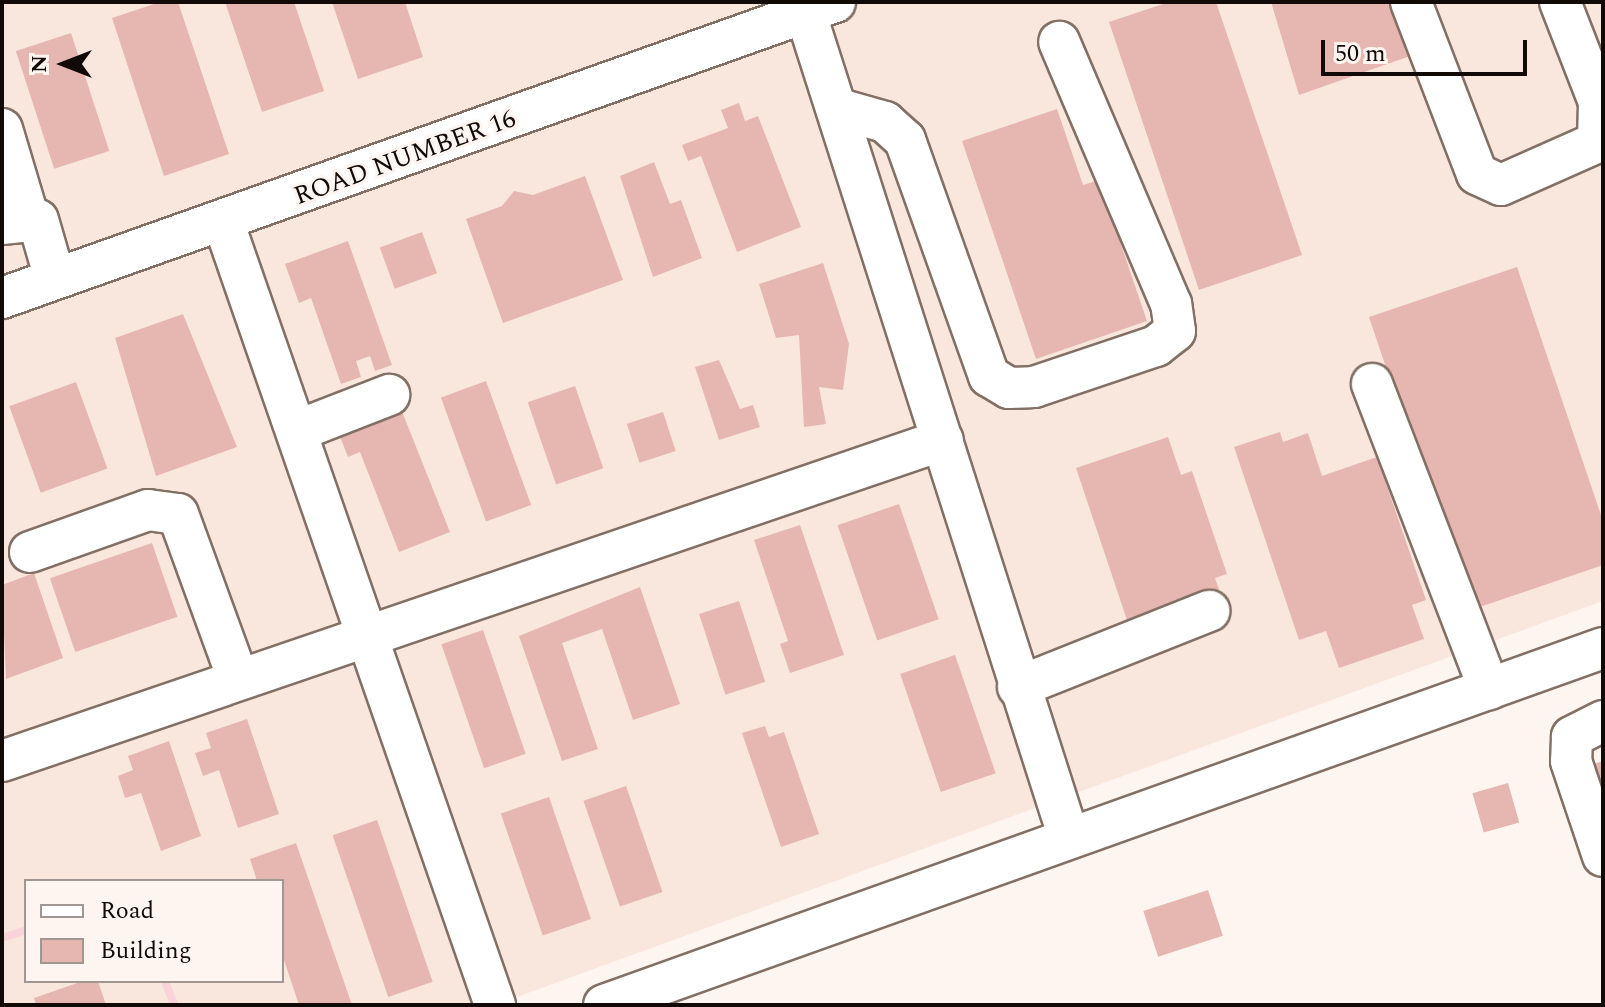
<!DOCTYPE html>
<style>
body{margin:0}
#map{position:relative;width:1605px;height:1007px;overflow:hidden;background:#fff5f0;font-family:Spectral,serif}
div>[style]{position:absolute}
.built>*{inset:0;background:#f9e7de}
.stream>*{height:8px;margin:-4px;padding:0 4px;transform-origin:4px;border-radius:4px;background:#f9d2da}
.building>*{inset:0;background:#e6b7b0;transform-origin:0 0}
.roads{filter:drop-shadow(2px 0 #837065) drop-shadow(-2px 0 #837065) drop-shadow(0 2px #837065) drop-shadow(0 -2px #837065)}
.minor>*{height:40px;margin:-20px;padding:0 20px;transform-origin:20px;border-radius:20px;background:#fff}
span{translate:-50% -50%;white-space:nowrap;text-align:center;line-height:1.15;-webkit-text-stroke:6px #fff5f0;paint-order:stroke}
.street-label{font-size:26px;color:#110a06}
.frame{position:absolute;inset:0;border:4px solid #110a06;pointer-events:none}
.legend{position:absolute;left:24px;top:879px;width:260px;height:104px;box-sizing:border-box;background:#fff5f0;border:2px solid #a09792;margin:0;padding:10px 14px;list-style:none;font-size:24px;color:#110a06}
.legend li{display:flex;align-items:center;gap:16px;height:40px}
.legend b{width:40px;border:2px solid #a09792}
.north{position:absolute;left:24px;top:24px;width:80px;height:80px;-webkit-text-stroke:6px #fff5f0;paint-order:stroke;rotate:270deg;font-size:22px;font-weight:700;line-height:32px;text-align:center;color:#110a06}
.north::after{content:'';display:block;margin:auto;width:28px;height:36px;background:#110a06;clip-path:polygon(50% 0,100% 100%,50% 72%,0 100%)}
.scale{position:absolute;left:1321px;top:40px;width:206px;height:36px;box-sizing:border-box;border:4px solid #110a06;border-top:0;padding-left:10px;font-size:24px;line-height:28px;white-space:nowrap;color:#110a06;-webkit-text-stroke:6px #fff5f0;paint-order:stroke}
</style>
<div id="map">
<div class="built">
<i style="clip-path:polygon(evenodd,2px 2px,1603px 2px,1603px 601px,495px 1005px,2px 1005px,2px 2px,26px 881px,282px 881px,282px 981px,26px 981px,26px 881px)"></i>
</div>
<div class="stream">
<i style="left:2px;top:938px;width:25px;rotate:-18deg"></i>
<i style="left:165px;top:981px;width:26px;rotate:69deg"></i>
</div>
<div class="building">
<i style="clip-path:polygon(160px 2px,178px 2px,229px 154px,164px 176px,112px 18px)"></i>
<i style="clip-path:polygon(225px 2px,294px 2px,324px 91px,262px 112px)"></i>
<i style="clip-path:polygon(332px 2px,405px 2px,423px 57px,358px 79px)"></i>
<i style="clip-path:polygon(1169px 2px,1216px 2px,1302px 255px,1199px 290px,1109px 22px)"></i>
<i style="clip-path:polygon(1271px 2px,1395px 2px,1413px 55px,1299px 95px)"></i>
<i style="left:71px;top:33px;width:124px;height:58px;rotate:72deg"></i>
<i style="clip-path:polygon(739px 103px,745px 121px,758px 116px,801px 227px,737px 252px,701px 156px,688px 161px,682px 145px,728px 128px,721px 110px)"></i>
<i style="clip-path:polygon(1057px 109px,1083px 185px,1099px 180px,1147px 321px,1036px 359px,962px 141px)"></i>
<i style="clip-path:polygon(654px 162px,670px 204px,681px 200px,702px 258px,653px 277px,620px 176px)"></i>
<i style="clip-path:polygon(585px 176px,623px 280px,503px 323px,466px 219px,502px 206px,514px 191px,533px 195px)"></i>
<i style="left:422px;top:232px;width:44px;height:45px;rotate:70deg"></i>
<i style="clip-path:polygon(348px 241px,392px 365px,375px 371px,370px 356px,356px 361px,361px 377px,341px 384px,311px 298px,299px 303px,285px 264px)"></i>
<i style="clip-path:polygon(823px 263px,849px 344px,843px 390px,819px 387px,826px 424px,804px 427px,799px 335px,776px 338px,759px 284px)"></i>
<i style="clip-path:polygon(1517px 267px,1603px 521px,1603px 565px,1468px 611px,1369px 317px)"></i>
<i style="clip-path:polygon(183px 314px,237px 447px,156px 476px,115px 338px)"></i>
<i style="clip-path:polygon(719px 360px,740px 409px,753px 405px,760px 427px,719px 440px,695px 367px)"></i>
<i style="left:486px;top:381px;width:132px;height:48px;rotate:70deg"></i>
<i style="left:76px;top:382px;width:92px;height:71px;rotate:70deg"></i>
<i style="left:575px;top:386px;width:87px;height:50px;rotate:71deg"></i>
<i style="clip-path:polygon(399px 404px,450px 532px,399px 552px,360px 452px,348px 457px,337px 429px)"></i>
<i style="left:663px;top:412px;width:41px;height:38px;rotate:72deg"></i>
<i style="clip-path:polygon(1280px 432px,1283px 442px,1308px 433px,1322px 476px,1377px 457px,1426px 600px,1412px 605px,1424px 639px,1339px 668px,1326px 631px,1299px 640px,1234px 447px)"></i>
<i style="clip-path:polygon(1168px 437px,1181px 475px,1192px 471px,1227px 574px,1215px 578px,1221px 595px,1129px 626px,1076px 468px)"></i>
<i style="left:899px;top:504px;width:122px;height:65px;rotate:71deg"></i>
<i style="clip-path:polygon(800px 525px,844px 655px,790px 673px,780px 644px,788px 641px,754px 540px)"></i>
<i style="left:152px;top:543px;width:78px;height:108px;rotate:71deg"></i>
<i style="clip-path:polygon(34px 573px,63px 658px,6px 679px,2px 585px)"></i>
<i style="clip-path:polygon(640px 587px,680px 704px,633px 720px,602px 629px,562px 643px,598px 749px,562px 761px,519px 636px)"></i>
<i style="left:739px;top:601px;width:85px;height:42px;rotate:72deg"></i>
<i style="left:483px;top:630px;width:131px;height:44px;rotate:71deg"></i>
<i style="left:955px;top:655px;width:125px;height:58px;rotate:71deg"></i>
<i style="clip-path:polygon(247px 719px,279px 814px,238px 828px,219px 770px,203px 776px,195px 753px,211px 748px,206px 733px)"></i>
<i style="clip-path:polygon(765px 726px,769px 737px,784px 732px,819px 834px,781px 847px,742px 733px)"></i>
<i style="clip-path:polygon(169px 741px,201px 836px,161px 851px,141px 793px,125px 798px,118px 776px,133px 770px,128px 756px)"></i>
<i style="clip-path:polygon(1603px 761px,1603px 811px,1588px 766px)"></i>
<i style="left:1508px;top:783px;width:41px;height:37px;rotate:74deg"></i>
<i style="left:626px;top:786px;width:112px;height:45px;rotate:71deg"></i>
<i style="left:549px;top:797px;width:129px;height:51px;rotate:71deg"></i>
<i style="left:377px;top:820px;width:171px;height:47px;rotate:71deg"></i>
<i style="clip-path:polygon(296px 843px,352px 1005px,299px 1005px,282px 954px,282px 881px,257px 881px,250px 859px)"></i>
<i style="left:1208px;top:890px;width:48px;height:68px;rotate:72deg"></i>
<i style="clip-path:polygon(83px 981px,98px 981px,106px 1005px,36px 1005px,34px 998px)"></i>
</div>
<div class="roads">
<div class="minor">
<i style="left:802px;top:2px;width:878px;rotate:72.29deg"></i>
<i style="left:1411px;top:2px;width:184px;rotate:69deg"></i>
<i style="left:1477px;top:174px;width:26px;rotate:25deg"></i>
<i style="left:1501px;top:185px;width:106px;rotate:-23.9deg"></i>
<i style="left:1598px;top:142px;width:40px;rotate:-88.6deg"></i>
<i style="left:1599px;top:102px;width:107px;rotate:-111.3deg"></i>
<i style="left:839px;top:109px;width:48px;rotate:15.8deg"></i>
<i style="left:885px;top:122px;width:27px;rotate:42deg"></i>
<i style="left:905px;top:140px;width:251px;rotate:70.4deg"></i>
<i style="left:989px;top:376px;width:23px;rotate:31deg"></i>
<i style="left:1009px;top:388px;width:25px;rotate:-2deg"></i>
<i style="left:1034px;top:387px;width:129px;rotate:-18.6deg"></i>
<i style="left:1156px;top:346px;width:24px;rotate:-38deg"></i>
<i style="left:1175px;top:331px;width:27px;rotate:-98deg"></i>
<i style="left:1171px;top:304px;width:285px;rotate:-113.1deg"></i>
<i style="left:2px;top:129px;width:91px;rotate:73.4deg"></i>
<i style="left:2px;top:224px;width:36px;rotate:-6deg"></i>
<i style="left:38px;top:220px;width:61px;rotate:73.9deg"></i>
<i style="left:224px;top:224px;width:827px;rotate:70.86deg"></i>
<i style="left:2px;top:298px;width:884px;rotate:-19.56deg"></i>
<i style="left:1372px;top:384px;width:327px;rotate:69deg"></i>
<i style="left:299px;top:430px;width:97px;rotate:-21.3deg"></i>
<i style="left:30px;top:552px;width:125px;rotate:-19.6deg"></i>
<i style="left:148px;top:510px;width:30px;rotate:8deg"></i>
<i style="left:178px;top:514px;width:176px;rotate:70deg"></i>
<i style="left:1018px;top:687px;width:206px;rotate:-21.7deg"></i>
<i style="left:1603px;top:721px;width:35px;rotate:153deg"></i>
<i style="left:1572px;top:737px;width:24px;rotate:92deg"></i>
<i style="left:1571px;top:761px;width:100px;rotate:71.4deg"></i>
<i style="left:2px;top:761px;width:994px;rotate:-18.84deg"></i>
<i style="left:604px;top:1005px;width:1061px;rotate:-19.66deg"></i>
</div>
</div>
<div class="street-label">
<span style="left:405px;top:158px;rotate:-20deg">ROAD NUMBER 16</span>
</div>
<div class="frame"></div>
<ul class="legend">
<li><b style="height:10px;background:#fff"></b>Road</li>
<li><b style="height:22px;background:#e6b7b0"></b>Building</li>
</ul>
<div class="north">N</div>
<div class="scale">50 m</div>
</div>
